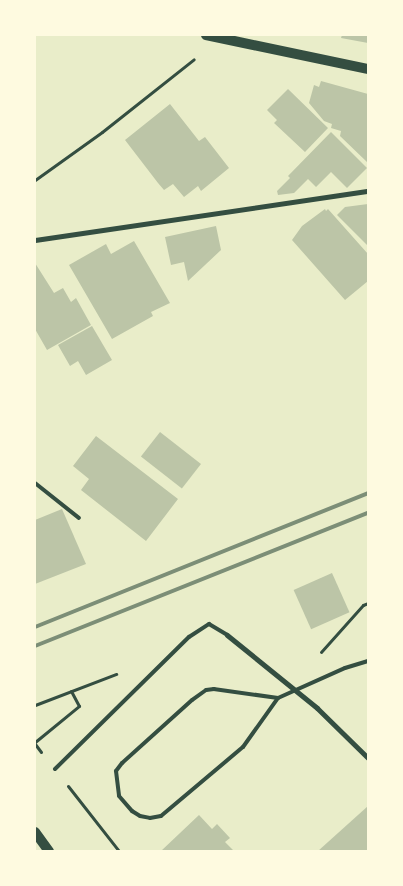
<!DOCTYPE html>
<style>
body{margin:0}
#map{position:relative;width:403px;height:886px;overflow:hidden;background:#e9edc9;font-family:Karla,sans-serif}
div>[style]{position:absolute}
.building>*{inset:0;background:#bcc5a7;transform-origin:0 0}
.path>*{height:3px;margin:-1.5px;padding:0 1.5px;transform-origin:1.5px;border-radius:1.5px;background:#344e41}
.service>*{height:4px;margin:-2px;padding:0 2px;transform-origin:2px;border-radius:2px;background:#344e41}
.minor>*{height:5px;margin:-2.5px;padding:0 2.5px;transform-origin:2.5px;border-radius:2.5px;background:#344e41}
.secondary>*{height:10px;margin:-5px;padding:0 5px;transform-origin:5px;border-radius:5px;background:#344e41}
.rail>*{height:4px;margin:-2px;padding:0 2px;transform-origin:2px;border-radius:2px;background:#7c8e77}
span{translate:-50% -50%;white-space:nowrap;text-align:center;line-height:1.15;-webkit-text-stroke:4px #fefae0;paint-order:stroke}
.frame{position:absolute;inset:0;border:36px solid #fefae0;pointer-events:none}
</style>
<div id="map">
<div class="building">
<i style="clip-path:polygon(342px 35px,368px 35px,368px 43px,341px 38px)"></i>
<i style="clip-path:polygon(321px 81px,368px 94px,367px 162px,340px 136px,341px 131px,331px 128px,332px 124px,324px 121px,309px 103px,314px 85px,319px 87px)"></i>
<i style="clip-path:polygon(288px 89px,328px 128px,305px 152px,274px 123px,277px 120px,267px 110px)"></i>
<i style="clip-path:polygon(170px 104px,199px 141px,205px 137px,229px 168px,201px 191px,198px 186px,184px 197px,173px 184px,164px 190px,158px 183px,125px 140px)"></i>
<i style="clip-path:polygon(331px 132px,367px 168px,347px 188px,331px 172px,316px 187px,308px 179px,294px 193px,278px 195px,277px 191px,290px 178px,288px 176px)"></i>
<i style="clip-path:polygon(368px 204px,368px 246px,337px 215px,345px 207px)"></i>
<i style="clip-path:polygon(325px 209px,326px 211px,328px 209px,368px 254px,368px 281px,345px 300px,292px 240px,302px 226px)"></i>
<i style="clip-path:polygon(216px 226px,221px 250px,188px 281px,184px 262px,171px 265px,165px 237px)"></i>
<i style="clip-path:polygon(134px 241px,170px 303px,151px 312px,153px 316px,112px 339px,69px 265px,106px 244px,111px 254px)"></i>
<i style="clip-path:polygon(35px 263px,54px 293px,63px 288px,71px 302px,76px 298px,91px 325px,47px 350px,35px 329px)"></i>
<i style="clip-path:polygon(92px 326px,112px 360px,86px 375px,78px 361px,70px 366px,58px 345px)"></i>
<i style="left:160px;top:432px;width:52px;height:31px;rotate:38deg"></i>
<i style="clip-path:polygon(96px 436px,178px 499px,146px 541px,81px 490px,89px 479px,73px 466px)"></i>
<i style="clip-path:polygon(62px 509px,86px 564px,35px 584px,35px 520px)"></i>
<i style="left:332px;top:573px;width:43px;height:42px;rotate:66deg"></i>
<i style="clip-path:polygon(368px 806px,368px 851px,318px 851px)"></i>
<i style="clip-path:polygon(199px 815px,212px 829px,217px 824px,230px 838px,225px 842px,234px 851px,161px 851px)"></i>
</div>
<div class="path">
<i style="left:35px;top:180px;width:82px;rotate:-35.6deg"></i>
<i style="left:102px;top:132px;width:117px;rotate:-38.4deg"></i>
<i style="left:321px;top:652px;width:63px;rotate:-48.2deg"></i>
<i style="left:363px;top:605px;width:5px;rotate:-22deg"></i>
<i style="left:35px;top:705px;width:87px;rotate:-20.9deg"></i>
<i style="left:35px;top:742px;width:57px;rotate:-39.3deg"></i>
<i style="left:79px;top:706px;width:17px;rotate:-118deg"></i>
<i style="left:35px;top:744px;width:10px;rotate:53deg"></i>
<i style="left:68px;top:786px;width:83px;rotate:51.9deg"></i>
</div>
<div class="service">
<i style="left:35px;top:483px;width:56px;rotate:38.5deg"></i>
<i style="left:278px;top:698px;width:65px;rotate:-172deg"></i>
<i style="left:214px;top:689px;width:8px;rotate:173deg"></i>
<i style="left:206px;top:690px;width:17px;rotate:144deg"></i>
<i style="left:192px;top:700px;width:94px;rotate:138deg"></i>
<i style="left:122px;top:763px;width:10px;rotate:127deg"></i>
<i style="left:116px;top:771px;width:25px;rotate:83deg"></i>
<i style="left:119px;top:796px;width:20px;rotate:49deg"></i>
<i style="left:132px;top:811px;width:9px;rotate:32deg"></i>
<i style="left:140px;top:816px;width:10px;rotate:11deg"></i>
<i style="left:150px;top:818px;width:11px;rotate:-10deg"></i>
<i style="left:161px;top:816px;width:107px;rotate:-40.1deg"></i>
<i style="left:243px;top:747px;width:60px;rotate:-54.5deg"></i>
<i style="left:278px;top:698px;width:73px;rotate:-24.1deg"></i>
<i style="left:345px;top:668px;width:24px;rotate:-17deg"></i>
<i style="left:55px;top:769px;width:188px;rotate:-44.6deg"></i>
<i style="left:189px;top:637px;width:24px;rotate:-33deg"></i>
<i style="left:209px;top:624px;width:21px;rotate:31deg"></i>
</div>
<div class="minor">
<i style="left:35px;top:240px;width:337px;rotate:-8.4deg"></i>
<i style="left:227px;top:635px;width:116px;rotate:39deg"></i>
<i style="left:317px;top:708px;width:71px;rotate:44.4deg"></i>
</div>
<div class="secondary">
<i style="left:206px;top:35px;width:166px;rotate:11.9deg"></i>
<i style="left:35px;top:832px;width:24px;rotate:54deg"></i>
</div>
<div class="rail">
<i style="left:35px;top:627px;width:359px;rotate:-21.9deg"></i>
<i style="left:35px;top:646px;width:359px;rotate:-21.8deg"></i>
</div>
<div class="frame"></div>
</div>
